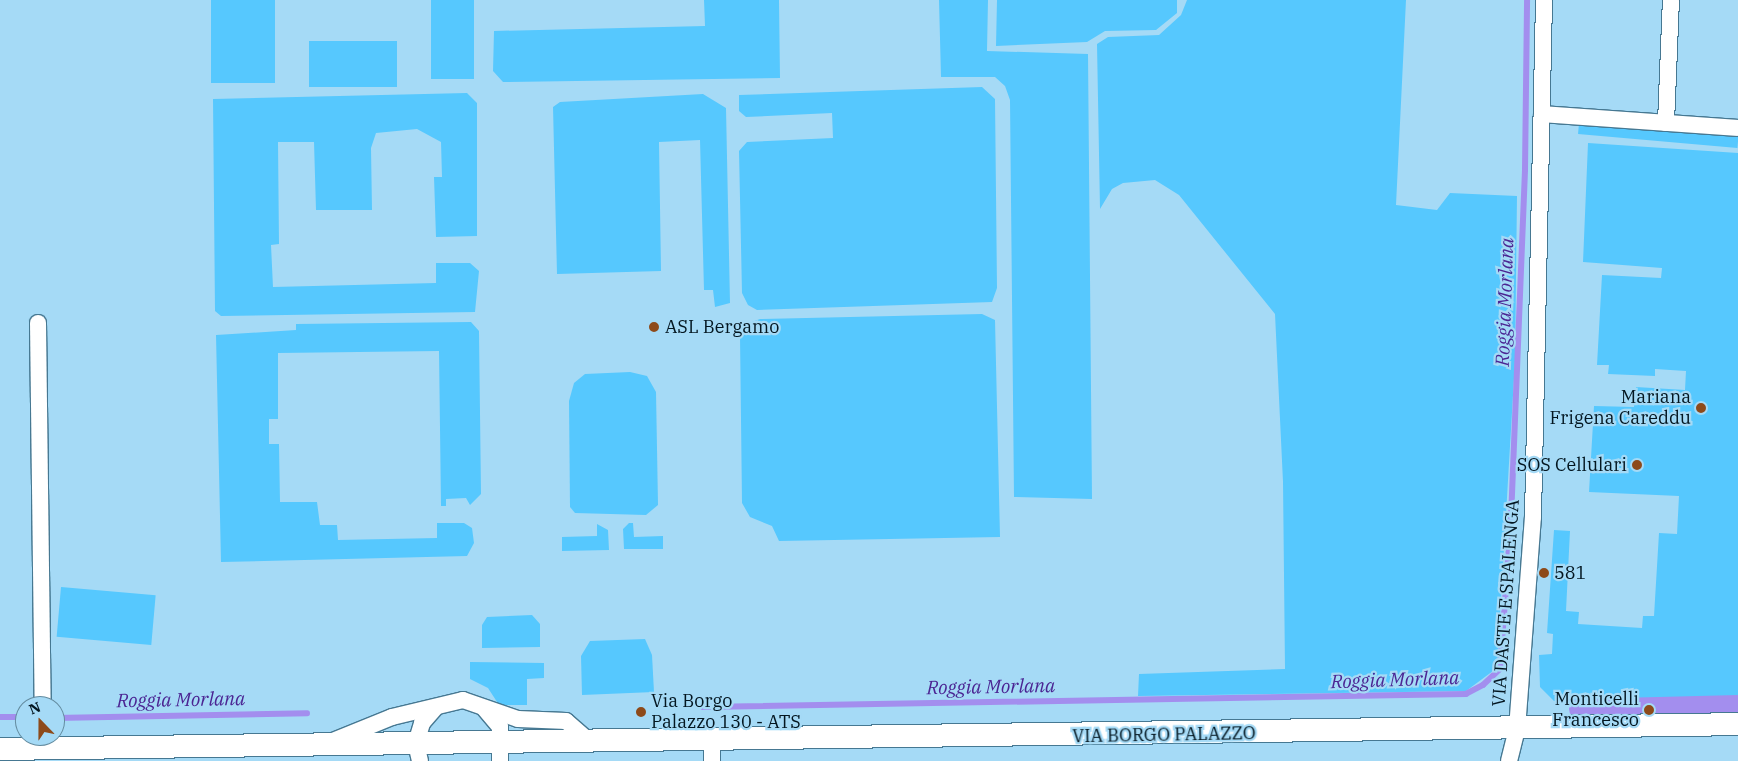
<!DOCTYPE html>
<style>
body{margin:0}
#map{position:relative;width:1738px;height:761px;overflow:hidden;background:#a5daf6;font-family:"IBM Plex Serif",serif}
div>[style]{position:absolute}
.green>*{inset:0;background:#56c8fe;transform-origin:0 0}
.stream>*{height:5.5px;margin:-2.75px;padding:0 2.75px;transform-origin:2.75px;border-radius:2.75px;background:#a38eee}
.canal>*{height:20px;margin:-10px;padding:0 10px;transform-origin:10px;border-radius:10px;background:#a38eee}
.roads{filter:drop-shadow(1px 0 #467892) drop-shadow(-1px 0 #467892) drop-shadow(0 1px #467892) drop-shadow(0 -1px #467892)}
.street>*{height:16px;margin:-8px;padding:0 8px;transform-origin:8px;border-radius:8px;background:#fff}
.secondary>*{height:22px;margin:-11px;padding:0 11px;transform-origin:11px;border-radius:11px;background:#fff}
.dots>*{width:14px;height:14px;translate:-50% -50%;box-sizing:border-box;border:2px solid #a5daf6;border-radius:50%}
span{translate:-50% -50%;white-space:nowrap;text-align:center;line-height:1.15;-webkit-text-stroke:4.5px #a5daf6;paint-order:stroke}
.poi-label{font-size:18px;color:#031620}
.left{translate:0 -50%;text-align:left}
.right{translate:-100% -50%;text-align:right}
.street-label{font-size:18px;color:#031620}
.water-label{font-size:19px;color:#4b2593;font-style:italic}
.north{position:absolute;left:15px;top:696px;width:50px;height:50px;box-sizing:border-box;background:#a5daf6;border:1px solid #648ca0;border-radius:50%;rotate:338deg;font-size:14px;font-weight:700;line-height:20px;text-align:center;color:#031620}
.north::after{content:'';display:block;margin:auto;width:18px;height:22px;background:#8d4a1a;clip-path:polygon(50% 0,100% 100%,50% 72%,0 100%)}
</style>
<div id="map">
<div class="green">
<i style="left:211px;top:0;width:64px;height:83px"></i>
<i style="left:431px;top:0;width:43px;height:79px"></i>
<i style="clip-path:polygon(704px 0,779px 0,780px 78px,503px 82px,493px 71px,494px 31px,705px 26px)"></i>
<i style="clip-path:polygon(939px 0,988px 0,987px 51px,1088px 54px,1092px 499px,1014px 497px,1010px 100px,1005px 86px,995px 77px,941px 77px)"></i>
<i style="clip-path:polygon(997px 0,1177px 0,1177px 13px,1156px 30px,1105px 31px,1087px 42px,996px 46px)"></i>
<i style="clip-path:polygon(1187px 0,1406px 0,1396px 205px,1437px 210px,1450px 193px,1517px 196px,1515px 361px,1497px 668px,1466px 691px,1138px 696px,1139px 674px,1285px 669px,1283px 482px,1275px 314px,1179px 195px,1155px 180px,1123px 183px,1112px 189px,1100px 209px,1097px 44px,1108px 37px,1159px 35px,1181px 15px)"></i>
<i style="left:309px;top:41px;width:88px;height:46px"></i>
<i style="clip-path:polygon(982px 87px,995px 99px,997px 288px,992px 302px,757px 310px,748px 305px,742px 293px,739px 151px,747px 142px,833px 138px,832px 113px,746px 117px,739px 111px,739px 95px)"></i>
<i style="clip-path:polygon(467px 93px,477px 103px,477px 236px,436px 237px,434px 177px,442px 177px,441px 142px,417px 129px,376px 133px,371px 148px,372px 210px,316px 210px,314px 142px,278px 142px,279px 244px,271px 245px,273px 287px,436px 283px,436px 263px,470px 263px,479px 271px,475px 312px,221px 316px,215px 311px,213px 99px)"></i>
<i style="clip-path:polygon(703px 94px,726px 108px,730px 303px,715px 307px,713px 290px,704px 290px,700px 140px,659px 142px,661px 271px,557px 274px,553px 107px,560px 102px)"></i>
<i style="left:1579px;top:123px;width:160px;height:11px;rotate:5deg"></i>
<i style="clip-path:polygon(1588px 143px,1738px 153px,1738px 699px,1554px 701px,1540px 687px,1539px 655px,1552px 654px,1553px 634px,1547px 633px,1554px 530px,1570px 531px,1566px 611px,1579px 612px,1578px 624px,1642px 628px,1643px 616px,1654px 616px,1659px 533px,1677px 534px,1679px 496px,1589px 492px,1594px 406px,1634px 407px,1636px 387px,1685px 390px,1686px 371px,1655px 369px,1655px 376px,1608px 374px,1609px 365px,1597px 365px,1602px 275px,1661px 278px,1662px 268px,1583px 262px)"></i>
<i style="clip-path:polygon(982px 314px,995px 320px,1000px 537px,779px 541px,772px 526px,750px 517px,742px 503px,740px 336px,749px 323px,760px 319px)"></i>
<i style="clip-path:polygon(471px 322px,479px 331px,481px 494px,470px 505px,466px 498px,446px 499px,446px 506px,441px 506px,439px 351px,278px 353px,278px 419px,269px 419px,269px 444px,279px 444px,280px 502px,317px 502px,320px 525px,337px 525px,338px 540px,437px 538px,437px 523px,464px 523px,472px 528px,474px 543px,467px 556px,221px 562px,216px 335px,296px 330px,296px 324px)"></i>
<i style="clip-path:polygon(630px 372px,647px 376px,656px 392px,658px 505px,646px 515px,575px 513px,570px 507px,569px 401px,574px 383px,585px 374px)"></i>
<i style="clip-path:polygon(629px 523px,633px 523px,634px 537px,663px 536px,663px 549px,624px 549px,623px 529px)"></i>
<i style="clip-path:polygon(597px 524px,608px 530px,609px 550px,562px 551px,562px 537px,597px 536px)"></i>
<i style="left:61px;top:587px;width:95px;height:50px;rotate:5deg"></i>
<i style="clip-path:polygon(532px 615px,540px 624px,540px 647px,482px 648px,482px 625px,487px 617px)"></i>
<i style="clip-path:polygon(645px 639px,652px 655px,654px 692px,582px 695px,581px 656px,590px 641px)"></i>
<i style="clip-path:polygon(470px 662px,544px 663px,544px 678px,527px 679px,527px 705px,499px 705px,488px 688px,470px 679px)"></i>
</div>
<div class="stream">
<i style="left:703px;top:707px;width:763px;rotate:-0.98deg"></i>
<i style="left:1466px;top:694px;width:19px;rotate:-28deg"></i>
<i style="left:1483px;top:685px;width:23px;rotate:-43deg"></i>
<i style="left:1500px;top:669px;width:150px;rotate:-85.8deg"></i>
<i style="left:1511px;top:519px;width:349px;rotate:-87.7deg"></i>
<i style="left:1525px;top:170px;width:170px;rotate:-89.3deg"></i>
<i style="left:0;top:717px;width:25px"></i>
<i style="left:55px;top:718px;width:252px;rotate:-1.1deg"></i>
</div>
<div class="canal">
<i style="left:1579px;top:709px;width:159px;rotate:-1.4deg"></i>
</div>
<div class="roads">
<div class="street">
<i style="left:1542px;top:114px;width:196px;rotate:4.1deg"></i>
<i style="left:1666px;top:123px;width:123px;rotate:-87.7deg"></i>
<i style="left:38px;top:323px;width:383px;rotate:89.3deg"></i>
<i style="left:484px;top:708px;width:25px;rotate:50deg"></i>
<i style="left:500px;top:727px;width:34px;rotate:90deg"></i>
<i style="left:333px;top:741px;width:64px;rotate:-22.1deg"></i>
<i style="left:392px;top:717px;width:73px;rotate:-13.5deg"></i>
<i style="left:463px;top:700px;width:58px;rotate:19.1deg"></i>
<i style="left:518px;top:719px;width:48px;rotate:2.4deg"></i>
<i style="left:566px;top:721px;width:30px;rotate:41deg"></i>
<i style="left:420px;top:761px;width:18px;rotate:-103deg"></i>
<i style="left:416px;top:743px;width:21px;rotate:-73deg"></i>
<i style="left:422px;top:723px;width:21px;rotate:-49deg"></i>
<i style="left:712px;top:761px;width:19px;rotate:-90deg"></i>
<i style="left:1509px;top:761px;width:33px;rotate:-76deg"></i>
<i style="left:1517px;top:729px;width:213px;rotate:-85.7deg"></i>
<i style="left:1533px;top:517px;width:517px;rotate:-88.78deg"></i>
</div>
<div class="secondary">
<i style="left:0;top:749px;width:1738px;rotate:-0.82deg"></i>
</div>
</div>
<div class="dots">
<i style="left:654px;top:327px;background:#8d4a1a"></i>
<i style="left:1701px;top:408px;background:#8d4a1a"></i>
<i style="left:1637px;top:465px;background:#8d4a1a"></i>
<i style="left:1544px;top:573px;background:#8d4a1a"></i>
<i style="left:1649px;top:710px;background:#8d4a1a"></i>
<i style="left:641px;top:712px;background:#8d4a1a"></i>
</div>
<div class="poi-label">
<span class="left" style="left:665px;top:327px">ASL Bergamo</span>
<span class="right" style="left:1691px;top:408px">Mariana<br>Frigena Careddu</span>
<span class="right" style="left:1627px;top:465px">SOS Cellulari</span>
<span class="left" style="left:1554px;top:573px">581</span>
<span class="right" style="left:1639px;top:710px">Monticelli<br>Francesco</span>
<span class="left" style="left:651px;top:712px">Via Borgo<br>Palazzo 130 - ATS</span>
</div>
<div class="street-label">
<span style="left:1506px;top:603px;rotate:-86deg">VIA DASTE E SPALENGA</span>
<span style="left:1164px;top:735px;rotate:-1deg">VIA BORGO PALAZZO</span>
</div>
<div class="water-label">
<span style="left:1505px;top:302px;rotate:-88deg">Roggia Morlana</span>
<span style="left:1395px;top:680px;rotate:-2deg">Roggia Morlana</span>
<span style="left:991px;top:687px;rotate:-1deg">Roggia Morlana</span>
<span style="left:181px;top:700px;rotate:-1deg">Roggia Morlana</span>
</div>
<div class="north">N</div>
</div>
